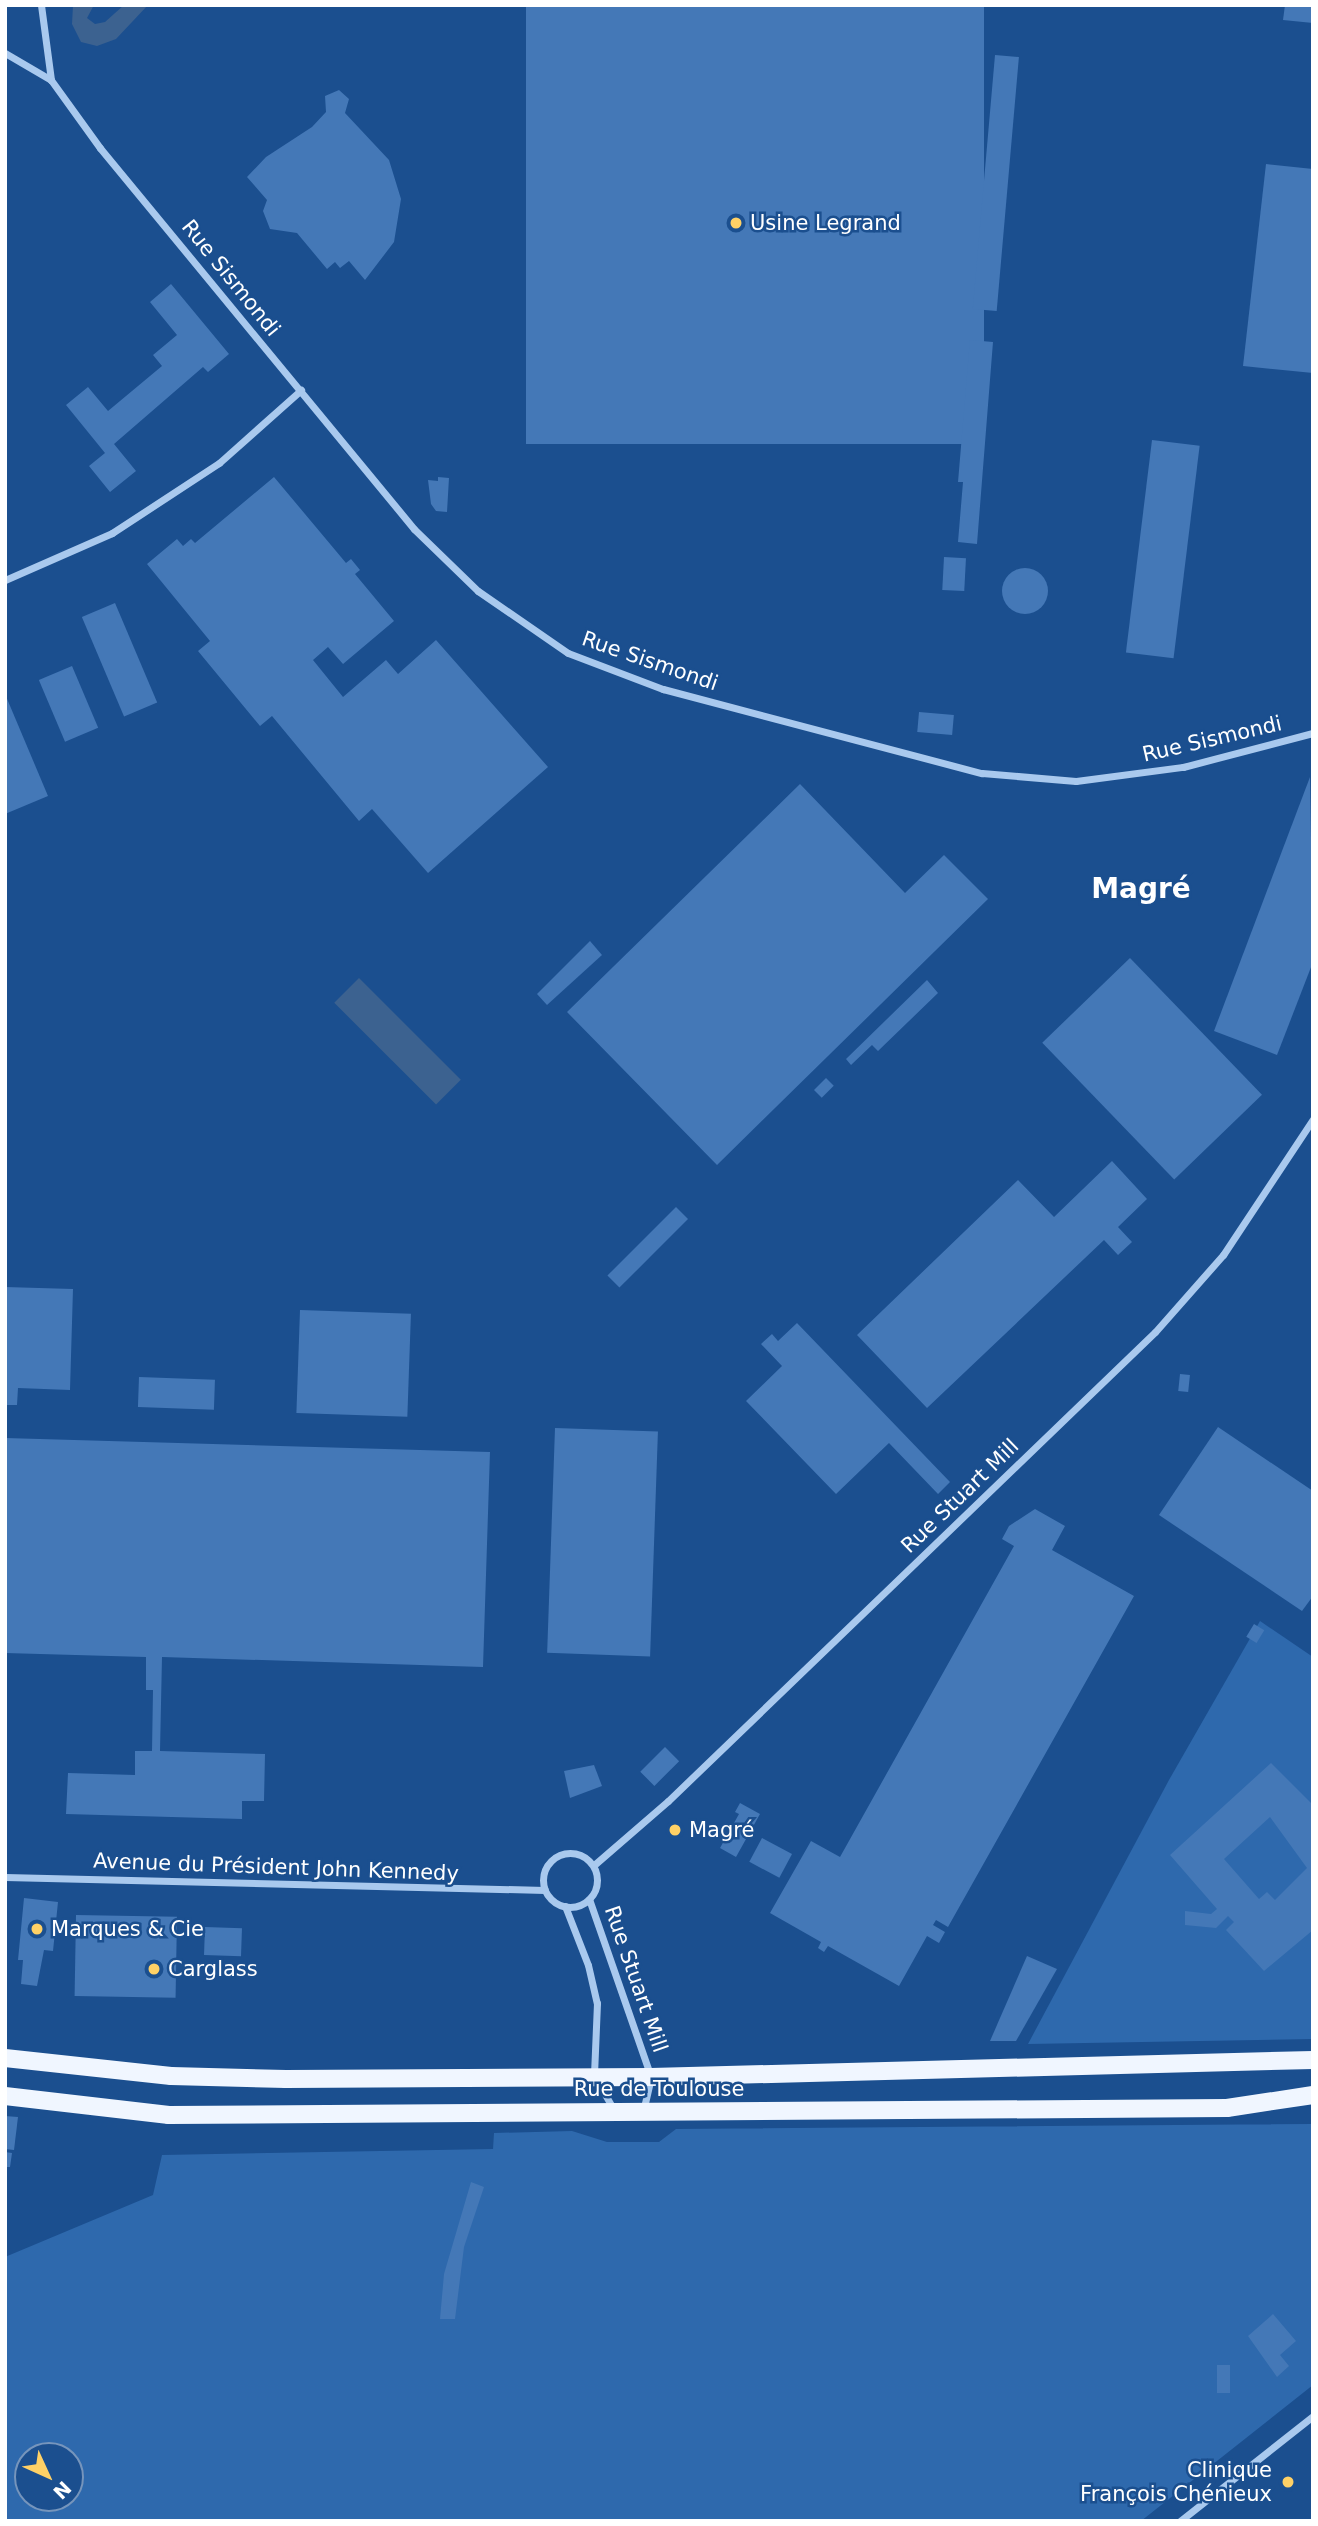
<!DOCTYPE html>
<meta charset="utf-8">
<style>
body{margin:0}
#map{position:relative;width:1318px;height:2526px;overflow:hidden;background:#1b4f8f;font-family:"DejaVu Sans",sans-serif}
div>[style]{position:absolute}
.green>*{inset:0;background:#2e69ad}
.water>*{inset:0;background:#3c6290;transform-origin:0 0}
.building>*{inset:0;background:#4478b7;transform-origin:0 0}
.round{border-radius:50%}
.street>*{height:7px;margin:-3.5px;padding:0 3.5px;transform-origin:3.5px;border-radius:3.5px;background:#a9c9ee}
.street>.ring{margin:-3.5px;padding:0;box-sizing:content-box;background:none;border:7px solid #a9c9ee;border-radius:50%}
.primary>*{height:18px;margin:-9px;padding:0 9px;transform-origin:9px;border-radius:9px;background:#f0f6ff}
.dots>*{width:19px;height:19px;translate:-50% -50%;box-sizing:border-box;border:4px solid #1b4f8f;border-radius:50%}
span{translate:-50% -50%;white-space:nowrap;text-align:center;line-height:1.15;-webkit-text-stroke:5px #1b4f8f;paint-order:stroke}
.poi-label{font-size:21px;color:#fff}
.left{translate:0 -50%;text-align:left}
.right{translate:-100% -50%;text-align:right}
.street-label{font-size:21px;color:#fff}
.district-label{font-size:28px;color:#fff;font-weight:700}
.frame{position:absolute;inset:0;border:7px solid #fff;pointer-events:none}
.north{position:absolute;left:14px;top:2442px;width:70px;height:70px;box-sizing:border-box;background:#1b4f8f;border:2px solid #7695bc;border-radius:50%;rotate:135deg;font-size:19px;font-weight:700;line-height:28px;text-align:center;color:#fff}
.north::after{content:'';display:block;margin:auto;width:24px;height:32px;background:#ffd166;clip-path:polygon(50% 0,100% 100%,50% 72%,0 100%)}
</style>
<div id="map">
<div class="green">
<i style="clip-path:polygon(1260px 1621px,1313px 1657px,1313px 2039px,1028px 2044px,1169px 1780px)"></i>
<i style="clip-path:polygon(evenodd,1313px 2124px,1313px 2385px,1141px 2521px,5px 2521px,5px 2257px,153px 2195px,162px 2155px,493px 2149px,494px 2133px,572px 2131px,607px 2142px,659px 2142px,676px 2129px,1313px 2124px,28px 2456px,70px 2456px,70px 2498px,28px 2498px,28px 2456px)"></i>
</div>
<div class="water">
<i style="clip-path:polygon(73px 5px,94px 5px,87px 18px,95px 24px,105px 22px,124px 5px,148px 5px,116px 39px,97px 46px,81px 42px,72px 24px)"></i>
<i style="left:359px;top:978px;width:144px;height:35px;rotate:45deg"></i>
</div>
<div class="building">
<i style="left:526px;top:5px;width:458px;height:439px"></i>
<i style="clip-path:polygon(1285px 5px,1313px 5px,1313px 23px,1283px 20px)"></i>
<i style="left:995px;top:55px;width:24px;height:255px;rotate:5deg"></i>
<i style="clip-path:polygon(339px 90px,349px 99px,345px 113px,389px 160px,401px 199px,394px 242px,365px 280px,349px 261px,340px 268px,335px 262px,327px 269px,297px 233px,270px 229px,263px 211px,267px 200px,247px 177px,266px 157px,312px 127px,326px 112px,325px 96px)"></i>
<i style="clip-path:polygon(1266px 164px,1313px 169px,1313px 373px,1243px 366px)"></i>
<i style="clip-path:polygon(171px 284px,229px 354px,208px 372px,203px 367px,114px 444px,136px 471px,110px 492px,89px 466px,105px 453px,66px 405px,88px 387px,108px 411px,162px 366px,153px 355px,177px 335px,150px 302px)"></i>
<i style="clip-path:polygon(970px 340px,993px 342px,977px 544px,958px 542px,963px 482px,958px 482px)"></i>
<i style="left:1152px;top:440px;width:48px;height:214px;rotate:7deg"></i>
<i style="clip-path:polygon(274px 477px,346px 563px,351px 559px,360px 570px,355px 574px,394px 621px,343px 664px,328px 647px,313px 660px,343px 697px,386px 660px,398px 674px,436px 640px,548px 767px,428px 873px,372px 809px,359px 821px,272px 716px,260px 726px,198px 651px,210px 641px,147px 564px,177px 539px,183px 546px,191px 539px,195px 543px)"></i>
<i style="clip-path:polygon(438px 477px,449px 478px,447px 512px,436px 511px,431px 504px,428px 480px,438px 481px)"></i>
<i style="left:944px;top:557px;width:22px;height:33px;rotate:3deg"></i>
<i class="round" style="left:1002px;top:568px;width:46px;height:46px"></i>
<i style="left:115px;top:603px;width:108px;height:36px;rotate:67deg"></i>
<i style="left:72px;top:666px;width:67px;height:36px;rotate:67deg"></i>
<i style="clip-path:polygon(5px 694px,48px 796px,5px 814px)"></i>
<i style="left:919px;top:712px;width:35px;height:20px;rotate:5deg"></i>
<i style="clip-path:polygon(1310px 777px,1313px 962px,1277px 1055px,1214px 1031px)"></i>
<i style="clip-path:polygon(800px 784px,905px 893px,944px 855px,988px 899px,717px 1165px,567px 1012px)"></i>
<i style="clip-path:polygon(590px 941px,602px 955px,547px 1005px,537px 994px)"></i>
<i style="left:1130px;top:958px;width:190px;height:122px;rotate:46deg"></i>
<i style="clip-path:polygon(927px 980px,938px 993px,878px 1051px,872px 1045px,851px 1065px,846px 1059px)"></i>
<i style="left:826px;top:1078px;width:11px;height:17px;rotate:45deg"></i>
<i style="clip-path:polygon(1112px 1161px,1147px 1199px,1118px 1227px,1132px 1242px,1118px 1255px,1104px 1240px,927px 1408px,857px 1335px,1018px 1180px,1054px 1217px)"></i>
<i style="left:676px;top:1207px;width:17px;height:97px;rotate:45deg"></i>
<i style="clip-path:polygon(5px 1287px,73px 1289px,70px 1390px,18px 1388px,17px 1405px,5px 1405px)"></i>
<i style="left:300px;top:1310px;width:111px;height:103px;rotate:2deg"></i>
<i style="clip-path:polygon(797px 1323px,950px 1482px,938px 1494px,889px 1443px,836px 1494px,746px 1401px,782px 1366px,761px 1344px,772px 1334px,778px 1341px)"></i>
<i style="left:1180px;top:1374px;width:10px;height:17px;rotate:6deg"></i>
<i style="left:139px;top:1377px;width:76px;height:30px;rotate:2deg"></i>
<i style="clip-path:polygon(1218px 1427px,1313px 1491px,1313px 1596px,1302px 1611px,1159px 1515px)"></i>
<i style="left:555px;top:1428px;width:103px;height:225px;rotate:2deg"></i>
<i style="clip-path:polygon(5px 1438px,490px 1452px,483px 1667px,162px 1657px,160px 1751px,265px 1754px,264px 1801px,242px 1801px,242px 1819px,66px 1814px,68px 1773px,135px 1775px,135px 1751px,152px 1751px,153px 1690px,146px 1690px,146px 1657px,5px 1653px)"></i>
<i style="clip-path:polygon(1035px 1509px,1065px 1526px,1052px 1550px,1134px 1596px,948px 1927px,936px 1920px,933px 1925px,945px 1932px,939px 1943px,927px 1936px,899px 1986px,828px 1946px,824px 1952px,818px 1948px,821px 1942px,770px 1913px,811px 1841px,840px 1857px,1014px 1546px,1002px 1539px,1009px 1526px)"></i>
<i style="left:1254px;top:1624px;width:12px;height:15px;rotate:31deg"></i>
<i style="left:665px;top:1747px;width:20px;height:35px;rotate:45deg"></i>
<i style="clip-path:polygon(evenodd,1271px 1763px,1313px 1805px,1313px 1930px,1264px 1971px,1226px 1930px,1234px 1922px,1228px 1916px,1216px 1928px,1185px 1925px,1185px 1911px,1211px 1914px,1217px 1909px,1170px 1855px,1271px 1763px,1270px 1817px,1307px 1868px,1275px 1900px,1267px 1892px,1259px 1899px,1224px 1859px,1270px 1817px)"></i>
<i style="clip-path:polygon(594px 1765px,602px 1786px,570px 1798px,564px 1771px)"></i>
<i style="clip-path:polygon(740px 1803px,760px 1814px,736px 1857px,720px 1848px,739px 1814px,735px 1812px)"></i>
<i style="left:762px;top:1838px;width:34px;height:27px;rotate:28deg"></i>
<i style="clip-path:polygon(24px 1898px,58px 1902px,53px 1951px,44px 1950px,37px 1986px,21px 1984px,23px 1960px,18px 1960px)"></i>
<i style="left:76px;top:1915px;width:101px;height:81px;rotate:1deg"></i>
<i style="left:205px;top:1927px;width:37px;height:28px;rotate:2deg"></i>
<i style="clip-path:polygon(1027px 1956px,1057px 1969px,1016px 2041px,990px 2041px)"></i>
<i style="clip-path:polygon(5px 2116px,18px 2117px,14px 2150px,5px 2149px)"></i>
<i style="clip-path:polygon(5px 2152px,12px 2153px,10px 2167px,5px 2167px)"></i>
<i style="clip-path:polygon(471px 2182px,484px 2187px,464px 2247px,455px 2319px,440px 2319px,444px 2274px)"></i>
<i style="clip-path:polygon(1273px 2314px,1296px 2341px,1280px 2355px,1289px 2366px,1277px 2377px,1248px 2336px)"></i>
<i style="left:1217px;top:2365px;width:13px;height:28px"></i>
</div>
<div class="street">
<i style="left:41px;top:5px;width:76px;rotate:82.4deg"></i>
<i style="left:51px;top:80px;width:84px;rotate:54.2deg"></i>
<i style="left:100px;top:148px;width:494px;rotate:50.5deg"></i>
<i style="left:414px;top:529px;width:89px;rotate:44.1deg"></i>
<i style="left:478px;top:591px;width:109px;rotate:34.6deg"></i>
<i style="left:568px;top:653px;width:102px;rotate:20.8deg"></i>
<i style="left:663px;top:689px;width:330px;rotate:14.8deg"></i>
<i style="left:982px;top:773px;width:94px;rotate:4.9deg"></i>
<i style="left:1076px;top:781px;width:108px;rotate:-7.5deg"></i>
<i style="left:1183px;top:767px;width:134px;rotate:-14.7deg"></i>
<i style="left:5px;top:53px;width:53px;rotate:30.4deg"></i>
<i style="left:5px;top:580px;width:117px;rotate:-23.7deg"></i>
<i style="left:112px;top:533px;width:128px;rotate:-33.2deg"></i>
<i style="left:219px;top:463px;width:110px;rotate:-41.7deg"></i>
<i class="ring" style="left:543px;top:1853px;width:47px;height:47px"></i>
<i style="left:594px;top:1865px;width:98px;rotate:-40.9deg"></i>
<i style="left:668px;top:1801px;width:676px;rotate:-43.92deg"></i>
<i style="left:1155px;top:1332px;width:103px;rotate:-48.6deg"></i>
<i style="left:1223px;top:1255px;width:163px;rotate:-56.5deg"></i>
<i style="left:5px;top:1877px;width:540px;rotate:1.38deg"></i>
<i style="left:589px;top:1899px;width:188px;rotate:70.8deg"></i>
<i style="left:651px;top:2077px;width:35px;rotate:103deg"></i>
<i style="left:565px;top:1906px;width:63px;rotate:68.7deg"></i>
<i style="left:588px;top:1965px;width:39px;rotate:77deg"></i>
<i style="left:597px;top:2003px;width:72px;rotate:92.4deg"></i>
<i style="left:594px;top:2075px;width:43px;rotate:60.4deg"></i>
<i style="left:1180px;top:2521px;width:169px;rotate:-38.3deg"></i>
</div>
<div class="primary">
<i style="left:5px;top:2058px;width:167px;rotate:6.2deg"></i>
<i style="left:171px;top:2076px;width:115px;rotate:1.5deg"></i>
<i style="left:286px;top:2079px;width:365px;rotate:-0.3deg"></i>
<i style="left:651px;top:2077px;width:662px;rotate:-1.47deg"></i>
<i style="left:5px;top:2096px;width:165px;rotate:6.6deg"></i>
<i style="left:169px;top:2115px;width:1058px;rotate:-0.38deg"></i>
<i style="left:1227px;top:2108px;width:87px;rotate:-8.6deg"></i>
</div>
<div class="dots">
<i style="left:736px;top:223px;background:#ffd166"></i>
<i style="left:675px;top:1830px;background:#ffd166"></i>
<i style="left:37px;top:1929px;background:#ffd166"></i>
<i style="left:154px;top:1969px;background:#ffd166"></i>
<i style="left:1288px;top:2482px;background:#ffd166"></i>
</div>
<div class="poi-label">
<span class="left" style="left:750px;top:223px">Usine Legrand</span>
<span class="left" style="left:689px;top:1830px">Magré</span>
<span class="left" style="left:51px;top:1929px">Marques &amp; Cie</span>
<span class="left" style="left:168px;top:1969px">Carglass</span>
<span class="right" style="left:1272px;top:2482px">Clinique<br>François Chénieux</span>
</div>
<div class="street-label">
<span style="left:231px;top:278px;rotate:51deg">Rue Sismondi</span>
<span style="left:650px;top:661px;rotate:19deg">Rue Sismondi</span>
<span style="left:1212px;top:739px;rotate:-13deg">Rue Sismondi</span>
<span style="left:960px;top:1496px;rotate:-44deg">Rue Stuart Mill</span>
<span style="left:276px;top:1867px;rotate:2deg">Avenue du Président John Kennedy</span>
<span style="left:636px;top:1979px;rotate:71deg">Rue Stuart Mill</span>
<span style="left:659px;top:2089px">Rue de Toulouse</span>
</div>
<div class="district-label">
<span style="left:1141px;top:889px">Magré</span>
</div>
<div class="frame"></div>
<div class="north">N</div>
</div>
